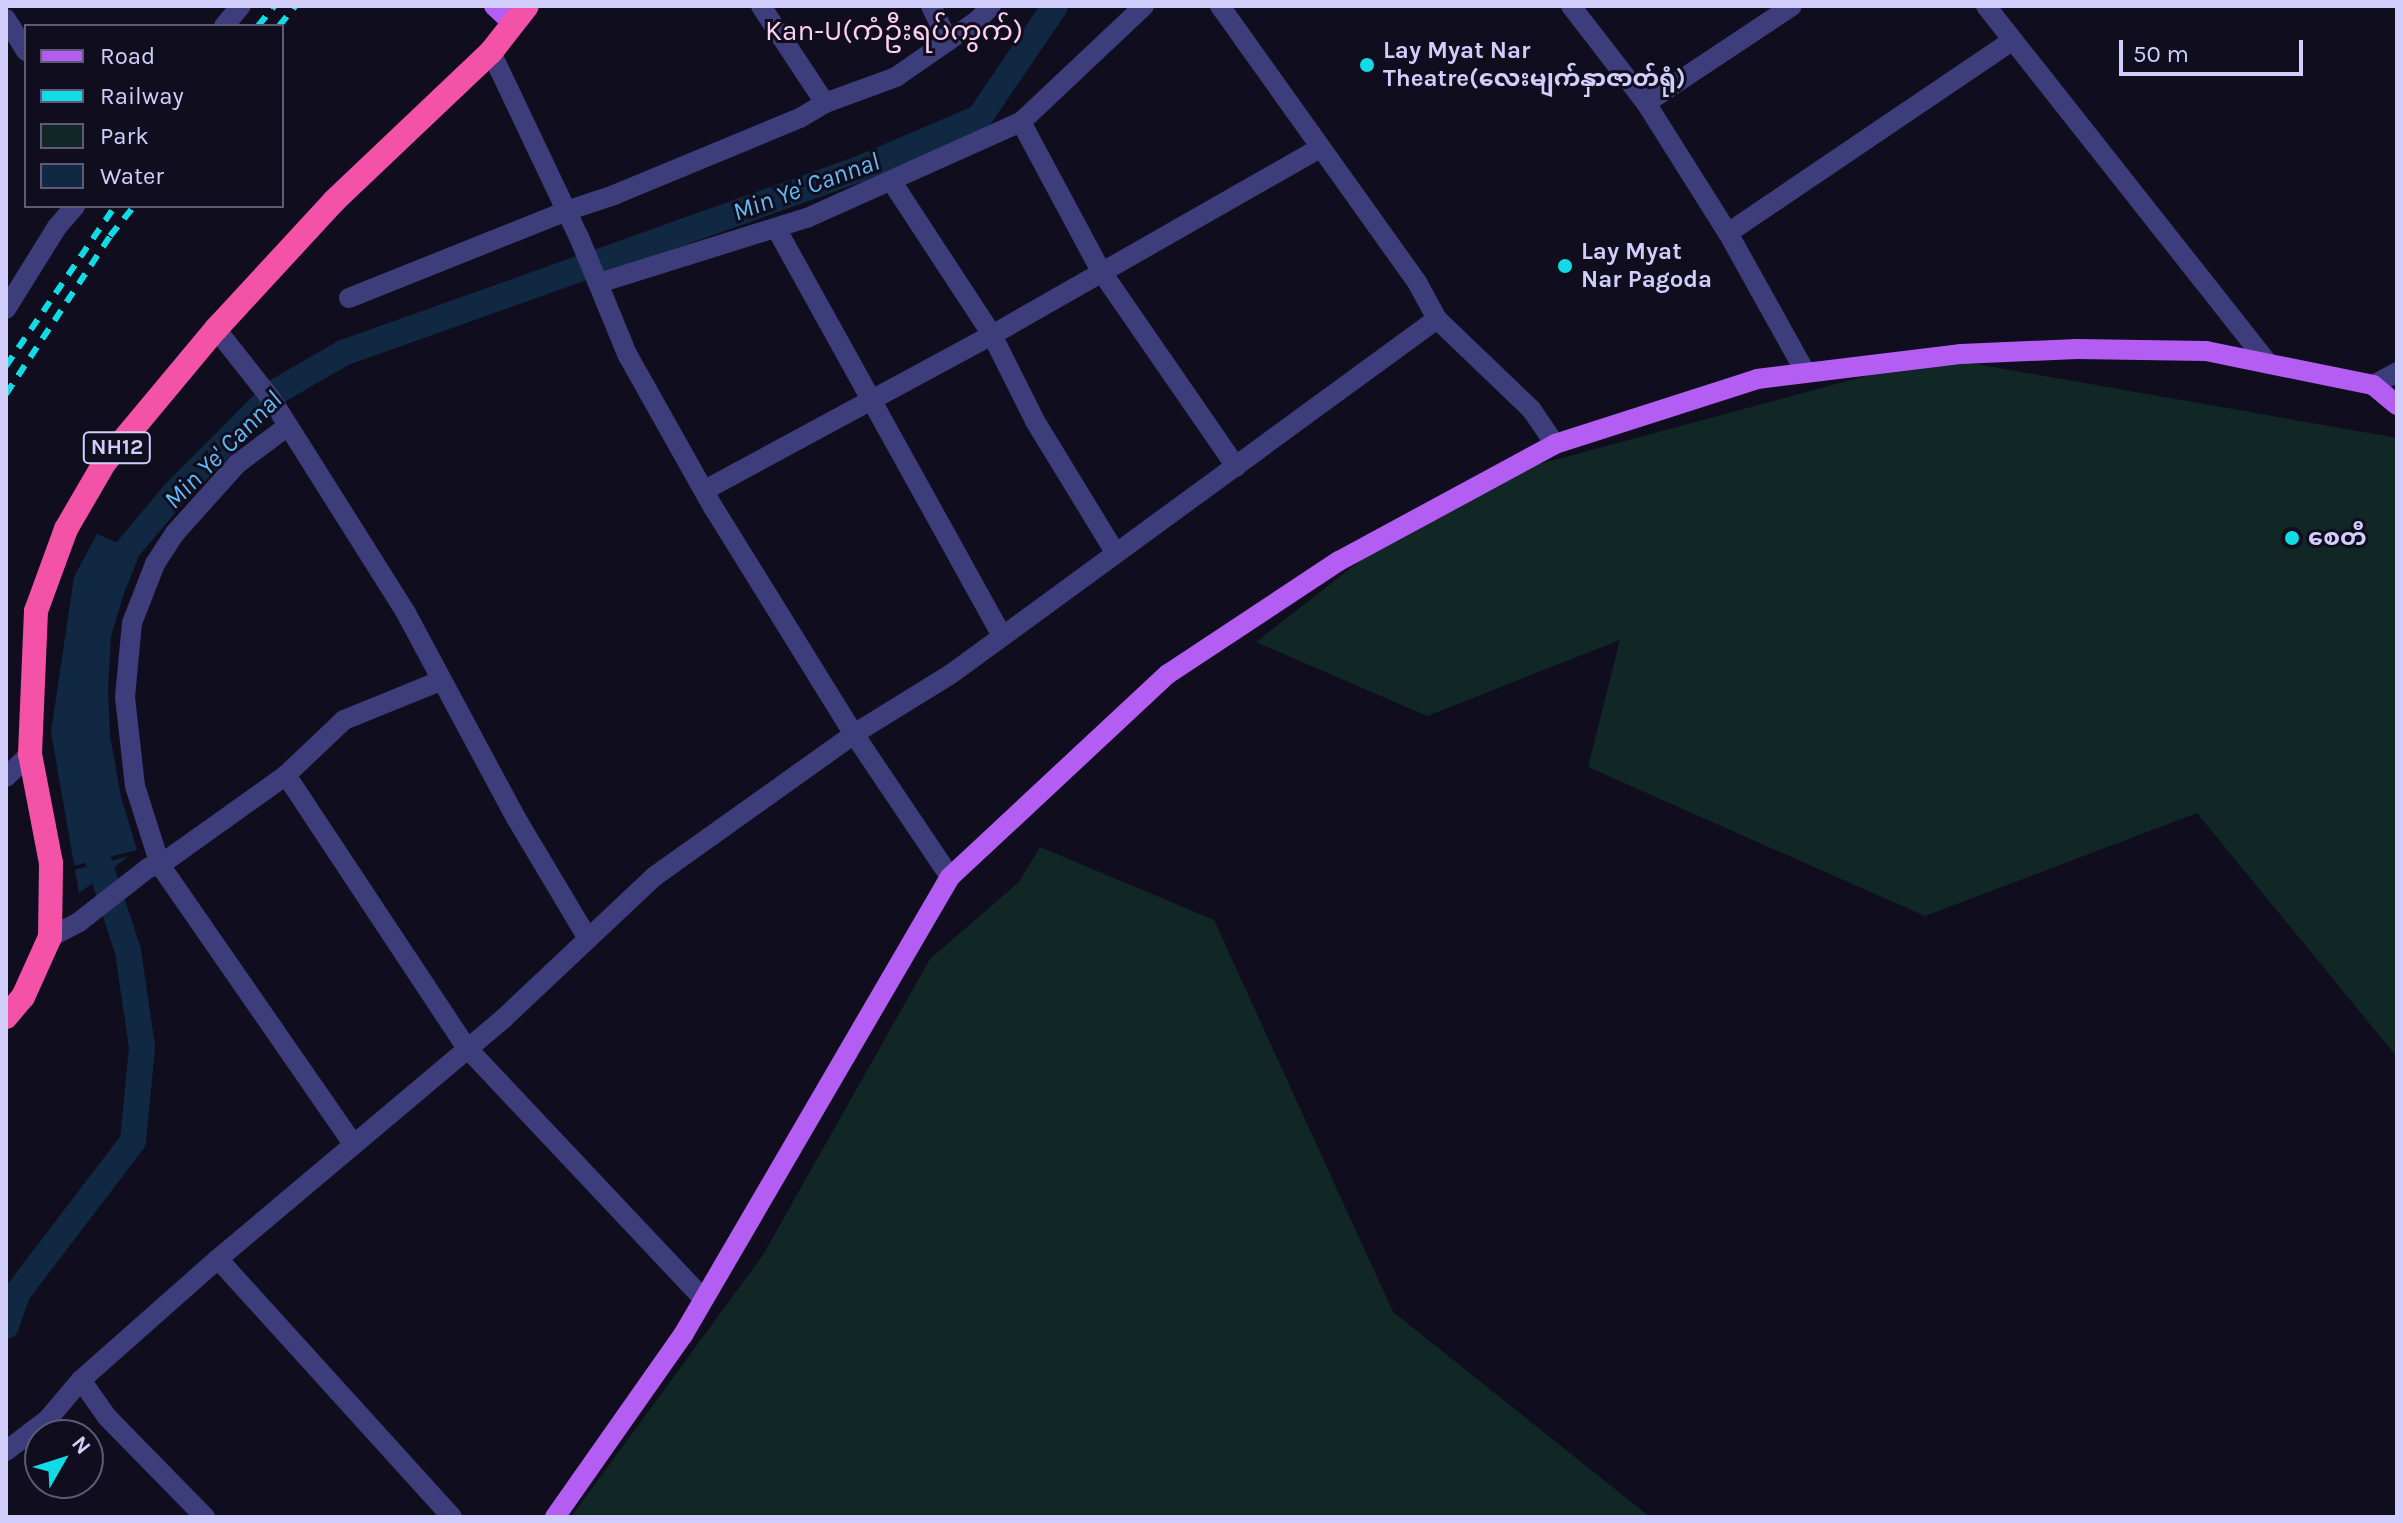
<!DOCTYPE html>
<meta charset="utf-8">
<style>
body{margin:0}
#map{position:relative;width:2403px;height:1523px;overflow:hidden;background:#100e1e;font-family:Karla,"Noto Sans Myanmar",sans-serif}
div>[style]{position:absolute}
.green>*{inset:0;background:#112726}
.water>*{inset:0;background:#112843}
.pier>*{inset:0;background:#100e1e;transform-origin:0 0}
.canal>*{height:26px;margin:-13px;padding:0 13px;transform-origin:13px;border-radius:13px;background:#112843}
.minor>*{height:20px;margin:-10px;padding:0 10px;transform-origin:10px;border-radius:10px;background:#3c3d7a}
.major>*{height:20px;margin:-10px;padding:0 10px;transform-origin:10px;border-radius:10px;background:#b45df3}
.highway>*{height:24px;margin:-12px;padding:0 12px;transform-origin:12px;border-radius:12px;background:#f352a7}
.rail>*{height:6px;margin-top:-3px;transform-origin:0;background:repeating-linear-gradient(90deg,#11dbe5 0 12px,transparent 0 22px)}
.dots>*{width:22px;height:22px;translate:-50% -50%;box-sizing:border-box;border:4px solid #100e1e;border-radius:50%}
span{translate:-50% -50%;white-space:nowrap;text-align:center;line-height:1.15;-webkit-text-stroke:6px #100e1e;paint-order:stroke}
.shield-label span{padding:2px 6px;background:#100e1e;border:2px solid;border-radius:6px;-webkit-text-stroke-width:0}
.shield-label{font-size:22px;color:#d1cefb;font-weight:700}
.poi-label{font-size:24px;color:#d1cefb;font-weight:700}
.left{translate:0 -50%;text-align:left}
.water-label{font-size:26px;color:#64b9f4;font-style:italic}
.quarter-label{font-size:28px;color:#fcd0ee}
.frame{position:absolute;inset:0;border:8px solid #d1cefb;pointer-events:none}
.legend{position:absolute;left:24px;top:24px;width:260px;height:184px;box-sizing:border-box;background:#100e1e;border:2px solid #5d5b76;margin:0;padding:10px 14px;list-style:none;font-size:24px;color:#d1cefb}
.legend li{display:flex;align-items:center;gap:16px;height:40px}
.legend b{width:40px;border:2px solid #5d5b76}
.north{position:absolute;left:24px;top:1419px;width:80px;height:80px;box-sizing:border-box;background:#100e1e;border:2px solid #5d5b76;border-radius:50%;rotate:51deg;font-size:22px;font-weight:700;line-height:32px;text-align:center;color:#d1cefb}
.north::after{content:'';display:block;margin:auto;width:28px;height:36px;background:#11dbe5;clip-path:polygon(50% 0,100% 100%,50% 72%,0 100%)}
.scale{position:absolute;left:2119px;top:40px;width:184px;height:36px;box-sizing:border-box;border:4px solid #d1cefb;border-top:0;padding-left:10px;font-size:24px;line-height:28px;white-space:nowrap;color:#d1cefb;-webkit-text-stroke:6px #100e1e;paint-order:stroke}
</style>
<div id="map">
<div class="green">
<i style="clip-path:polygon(1936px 357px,2397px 438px,2397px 1057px,2197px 813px,1925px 916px,1588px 767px,1620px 640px,1427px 716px,1256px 642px,1455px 487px)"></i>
<i style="clip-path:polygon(1040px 847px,1214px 920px,1393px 1312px,1650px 1517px,571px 1517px,763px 1255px,930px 959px,1019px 882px)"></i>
</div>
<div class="water">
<i style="clip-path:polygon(97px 534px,137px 551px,111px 636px,108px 689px,110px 735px,121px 797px,137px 850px,79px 893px,51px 732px,74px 577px)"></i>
</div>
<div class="pier">
<i style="left:137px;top:850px;width:4px;height:72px;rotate:76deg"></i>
</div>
<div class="canal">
<i style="left:116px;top:579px;width:31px;rotate:-69deg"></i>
<i style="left:127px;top:550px;width:72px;rotate:-50.1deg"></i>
<i style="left:173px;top:495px;width:144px;rotate:-45.3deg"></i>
<i style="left:274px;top:393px;width:80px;rotate:-30.1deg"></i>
<i style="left:343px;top:353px;width:546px;rotate:-19.6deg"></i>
<i style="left:857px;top:170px;width:133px;rotate:-23.1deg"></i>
<i style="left:979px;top:118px;width:135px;rotate:-55.8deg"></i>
<i style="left:6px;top:1326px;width:36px;rotate:-71deg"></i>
<i style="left:18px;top:1292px;width:190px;rotate:-52.7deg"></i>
<i style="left:133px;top:1141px;width:94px;rotate:-84.5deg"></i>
<i style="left:142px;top:1047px;width:97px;rotate:-98.3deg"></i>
<i style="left:128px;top:951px;width:116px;rotate:-108.1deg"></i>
</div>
<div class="minor">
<i style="left:761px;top:6px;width:116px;rotate:56.6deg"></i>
<i style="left:931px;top:6px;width:39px;rotate:64deg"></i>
<i style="left:1220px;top:6px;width:339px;rotate:54.5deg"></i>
<i style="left:1417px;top:282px;width:42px;rotate:61.6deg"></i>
<i style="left:1437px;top:319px;width:130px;rotate:43.8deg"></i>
<i style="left:1531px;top:409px;width:42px;rotate:55.6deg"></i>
<i style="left:1571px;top:6px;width:123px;rotate:52.3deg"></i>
<i style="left:1646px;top:103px;width:154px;rotate:57.8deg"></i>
<i style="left:1728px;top:233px;width:160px;rotate:60.9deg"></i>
<i style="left:1986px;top:6px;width:456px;rotate:51.7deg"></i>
<i style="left:6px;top:19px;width:38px;rotate:58deg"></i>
<i style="left:224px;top:26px;width:26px;rotate:-50deg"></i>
<i style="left:491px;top:52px;width:205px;rotate:64.6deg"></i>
<i style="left:579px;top:237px;width:126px;rotate:67.7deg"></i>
<i style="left:627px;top:354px;width:176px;rotate:60.7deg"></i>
<i style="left:713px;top:507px;width:267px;rotate:58.2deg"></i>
<i style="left:854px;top:734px;width:172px;rotate:56.1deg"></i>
<i style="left:1646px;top:103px;width:175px;rotate:-33.6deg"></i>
<i style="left:1021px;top:122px;width:169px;rotate:61.8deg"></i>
<i style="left:1101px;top:271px;width:238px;rotate:55.4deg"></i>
<i style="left:892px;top:182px;width:183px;rotate:56.8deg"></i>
<i style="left:992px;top:335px;width:96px;rotate:63.4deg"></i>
<i style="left:1035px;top:421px;width:153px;rotate:58.6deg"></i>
<i style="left:776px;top:228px;width:466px;rotate:61deg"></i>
<i style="left:1728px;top:233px;width:344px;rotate:-34.1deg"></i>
<i style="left:599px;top:283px;width:218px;rotate:-17.4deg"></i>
<i style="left:807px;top:218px;width:235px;rotate:-24.2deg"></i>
<i style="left:1021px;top:122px;width:169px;rotate:-43.3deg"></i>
<i style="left:349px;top:298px;width:234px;rotate:-21.8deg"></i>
<i style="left:566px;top:211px;width:51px;rotate:-18.4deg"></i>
<i style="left:614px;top:195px;width:201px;rotate:-22.5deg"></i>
<i style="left:800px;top:118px;width:29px;rotate:-31deg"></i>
<i style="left:825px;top:103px;width:76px;rotate:-20.1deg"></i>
<i style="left:896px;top:77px;width:100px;rotate:-34.8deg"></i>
<i style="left:978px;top:20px;width:19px;rotate:-47deg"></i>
<i style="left:6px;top:309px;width:97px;rotate:-58.1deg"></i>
<i style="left:57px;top:227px;width:28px;rotate:-49deg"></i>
<i style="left:216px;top:329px;width:90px;rotate:51.7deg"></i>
<i style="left:272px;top:400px;width:252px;rotate:57.8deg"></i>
<i style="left:406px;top:613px;width:233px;rotate:61.8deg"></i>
<i style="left:516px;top:818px;width:139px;rotate:59.2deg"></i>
<i style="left:2373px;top:385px;width:27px;rotate:-28deg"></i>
<i style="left:288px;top:426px;width:64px;rotate:143.3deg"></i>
<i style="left:237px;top:464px;width:93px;rotate:131.9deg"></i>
<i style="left:175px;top:533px;width:37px;rotate:123deg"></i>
<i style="left:155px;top:564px;width:63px;rotate:111.3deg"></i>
<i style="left:132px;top:623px;width:74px;rotate:95.4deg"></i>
<i style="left:125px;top:697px;width:90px;rotate:83.6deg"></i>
<i style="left:135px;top:786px;width:83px;rotate:72.4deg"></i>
<i style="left:160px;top:865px;width:339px;rotate:55.3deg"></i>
<i style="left:705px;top:490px;width:326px;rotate:-28.4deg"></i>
<i style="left:992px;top:335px;width:378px;rotate:-29.7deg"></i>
<i style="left:286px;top:775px;width:328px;rotate:56.5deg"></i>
<i style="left:467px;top:1048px;width:342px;rotate:46.7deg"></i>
<i style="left:6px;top:777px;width:33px;rotate:-44deg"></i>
<i style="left:50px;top:937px;width:33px;rotate:-27deg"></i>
<i style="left:79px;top:922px;width:88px;rotate:-38deg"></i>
<i style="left:148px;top:868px;width:12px;rotate:-14deg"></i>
<i style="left:160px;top:865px;width:155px;rotate:-35.5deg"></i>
<i style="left:286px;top:775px;width:80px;rotate:-43.5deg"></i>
<i style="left:344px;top:720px;width:104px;rotate:-22.1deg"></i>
<i style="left:218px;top:1259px;width:348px;rotate:47.8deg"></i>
<i style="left:81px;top:1380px;width:45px;rotate:54.9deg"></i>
<i style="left:107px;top:1417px;width:140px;rotate:45.6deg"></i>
<i style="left:6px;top:1451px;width:53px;rotate:-37.3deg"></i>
<i style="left:48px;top:1419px;width:51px;rotate:-49.8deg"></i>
<i style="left:81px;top:1380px;width:183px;rotate:-41.5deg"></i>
<i style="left:218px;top:1259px;width:373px;rotate:-40.1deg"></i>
<i style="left:503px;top:1019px;width:209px;rotate:-43.3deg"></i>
<i style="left:655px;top:876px;width:244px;rotate:-35.5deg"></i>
<i style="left:854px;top:734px;width:114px;rotate:-31.7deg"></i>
<i style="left:951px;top:674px;width:602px;rotate:-36.15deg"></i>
</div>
<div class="major">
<i style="left:494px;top:6px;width:25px;rotate:43deg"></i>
<i style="left:555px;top:1517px;width:223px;rotate:-54.9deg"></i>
<i style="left:683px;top:1335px;width:530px;rotate:-59.76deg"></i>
<i style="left:950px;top:877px;width:298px;rotate:-43deg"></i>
<i style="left:1168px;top:674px;width:205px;rotate:-33.5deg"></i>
<i style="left:1339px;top:561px;width:246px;rotate:-28.4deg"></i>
<i style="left:1555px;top:444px;width:212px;rotate:-17.8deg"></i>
<i style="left:1757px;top:379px;width:206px;rotate:-7deg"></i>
<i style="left:1961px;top:354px;width:116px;rotate:-2.5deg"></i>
<i style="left:2077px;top:349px;width:129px;rotate:0.9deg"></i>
<i style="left:2206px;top:351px;width:170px;rotate:11.5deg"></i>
<i style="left:2373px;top:385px;width:31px;rotate:40deg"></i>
</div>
<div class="highway">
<i style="left:6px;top:1017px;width:26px;rotate:-50deg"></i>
<i style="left:23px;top:997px;width:66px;rotate:-65.8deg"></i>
<i style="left:50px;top:937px;width:74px;rotate:-89.2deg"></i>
<i style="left:51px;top:863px;width:111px;rotate:-100.9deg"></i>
<i style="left:30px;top:754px;width:143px;rotate:-87.6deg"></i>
<i style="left:36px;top:611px;width:87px;rotate:-69.9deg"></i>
<i style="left:66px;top:529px;width:78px;rotate:-59.8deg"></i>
<i style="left:105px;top:462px;width:173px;rotate:-50.2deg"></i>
<i style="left:216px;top:329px;width:174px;rotate:-47.3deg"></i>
<i style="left:334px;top:201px;width:216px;rotate:-43.5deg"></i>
<i style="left:491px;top:52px;width:58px;rotate:-52deg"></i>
</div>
<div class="rail">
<i style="left:258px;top:26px;width:26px;rotate:-51deg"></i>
<i style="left:279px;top:26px;width:26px;rotate:-51deg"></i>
<i style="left:6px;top:366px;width:194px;rotate:-55.7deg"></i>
<i style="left:6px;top:394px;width:189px;rotate:-56.6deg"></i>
<i style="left:110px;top:236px;width:38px;rotate:-51deg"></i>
</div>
<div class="dots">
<i style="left:1367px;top:65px;background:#11dbe5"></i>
<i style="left:1565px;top:266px;background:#11dbe5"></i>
<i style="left:2292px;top:538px;background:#11dbe5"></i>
</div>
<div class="shield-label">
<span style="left:117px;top:448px">NH12</span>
</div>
<div class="poi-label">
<span class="left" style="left:1383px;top:65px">Lay Myat Nar<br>Theatre(လေးမျက်နှာဇာတ်ရုံ)</span>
<span class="left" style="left:1581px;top:266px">Lay Myat<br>Nar Pagoda</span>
<span class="left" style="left:2308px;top:538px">စေတီ</span>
</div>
<div class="water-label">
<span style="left:806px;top:187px;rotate:-20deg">Min Ye' Cannal</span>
<span style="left:223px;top:450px;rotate:-45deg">Min Ye' Cannal</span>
</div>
<div class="quarter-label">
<span style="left:894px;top:31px">Kan-U(ကံဦးရပ်ကွက်)</span>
</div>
<div class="frame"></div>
<ul class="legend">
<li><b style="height:10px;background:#b45df3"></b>Road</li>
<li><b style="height:10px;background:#11dbe5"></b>Railway</li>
<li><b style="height:22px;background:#112726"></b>Park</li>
<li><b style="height:22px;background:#112843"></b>Water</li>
</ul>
<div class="north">N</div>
<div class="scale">50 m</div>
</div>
